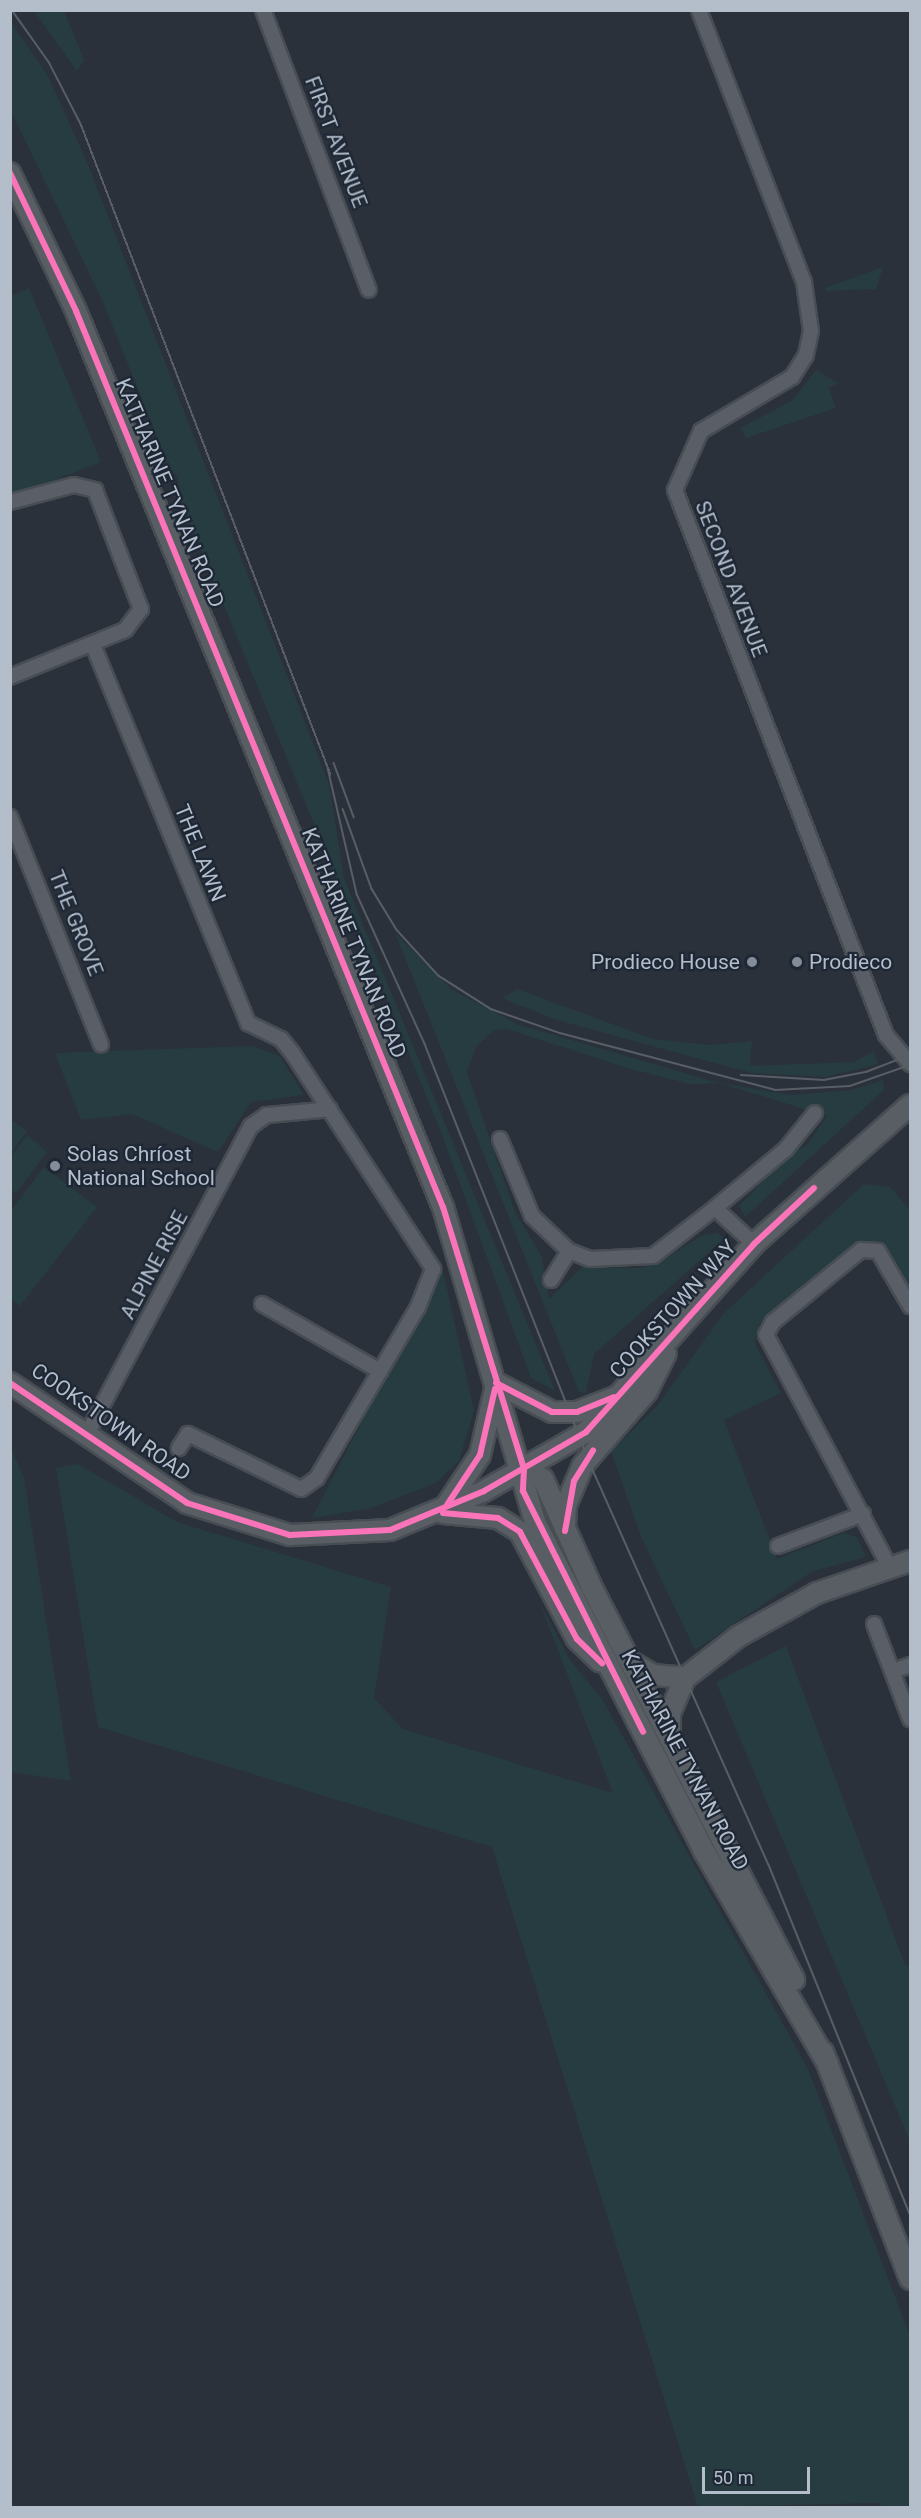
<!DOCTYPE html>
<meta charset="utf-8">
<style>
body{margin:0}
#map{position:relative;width:921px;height:2518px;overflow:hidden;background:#2a313a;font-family:Roboto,sans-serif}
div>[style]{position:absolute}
.green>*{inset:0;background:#273c40}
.roads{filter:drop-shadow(2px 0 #484d54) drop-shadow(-2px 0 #484d54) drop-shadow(0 2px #484d54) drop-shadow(0 -2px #484d54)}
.street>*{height:14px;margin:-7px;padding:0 7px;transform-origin:7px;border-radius:7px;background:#5a5f67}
.secondary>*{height:20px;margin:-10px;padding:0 10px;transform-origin:10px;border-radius:10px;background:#595e65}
.tram>*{height:1.5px;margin:-0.75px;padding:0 0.75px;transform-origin:0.75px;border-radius:0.75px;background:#595e65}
.cycleway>*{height:6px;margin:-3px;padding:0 3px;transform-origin:3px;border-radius:3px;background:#fb73b8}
.dots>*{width:16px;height:16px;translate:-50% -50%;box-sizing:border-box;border:3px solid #1d2735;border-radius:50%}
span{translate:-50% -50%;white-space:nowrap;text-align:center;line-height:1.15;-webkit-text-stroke:4.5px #1d2735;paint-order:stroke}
.street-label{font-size:21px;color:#b4bdca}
.poi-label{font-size:21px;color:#b4bdca}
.right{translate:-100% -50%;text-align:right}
.left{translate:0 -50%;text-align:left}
.frame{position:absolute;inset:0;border:12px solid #b4bdca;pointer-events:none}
.scale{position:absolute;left:702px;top:2467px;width:108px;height:27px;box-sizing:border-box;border:3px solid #b4bdca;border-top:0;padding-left:8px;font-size:18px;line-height:21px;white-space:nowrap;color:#b4bdca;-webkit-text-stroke:4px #1d2735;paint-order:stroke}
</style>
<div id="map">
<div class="green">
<i style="clip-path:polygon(34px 11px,64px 11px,84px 60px,77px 71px)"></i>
<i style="clip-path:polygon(11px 22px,48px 76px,87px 162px,329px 784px,344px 878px,555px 1391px,531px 1378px,441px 1132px,178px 494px,178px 477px,169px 467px,103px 302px,11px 111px)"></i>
<i style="clip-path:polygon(883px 267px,876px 289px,826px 291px,825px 288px)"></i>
<i style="clip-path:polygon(29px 288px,101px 462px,11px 497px,11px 296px)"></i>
<i style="clip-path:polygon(816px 370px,838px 383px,829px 388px,836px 408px,746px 438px,740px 428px,792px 401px)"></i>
<i style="clip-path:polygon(395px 933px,451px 989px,517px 1024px,715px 1082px,791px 1095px,851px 1090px,883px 1080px,884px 1090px,745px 1217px,739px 1206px,788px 1155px,807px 1145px,827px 1116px,720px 1083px,690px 1084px,627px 1068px,507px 1029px,494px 1030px,476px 1047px,467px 1072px,515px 1212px,542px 1257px,549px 1299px,582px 1267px,640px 1268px,656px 1264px,701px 1236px,717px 1233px,724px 1239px,594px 1354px,586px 1393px,579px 1392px)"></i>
<i style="clip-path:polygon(517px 989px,653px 1039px,710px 1045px,752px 1041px,750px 1066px,854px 1062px,874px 1051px,878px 1064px,825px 1077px,751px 1073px,557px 1020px,502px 998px)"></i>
<i style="clip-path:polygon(252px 1046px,280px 1056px,304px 1095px,251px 1102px,218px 1152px,132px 1114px,81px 1120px,55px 1053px)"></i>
<i style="clip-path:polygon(10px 1119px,27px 1131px,11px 1153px,10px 1153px)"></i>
<i style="clip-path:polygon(27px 1135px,47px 1152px,16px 1193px,11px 1189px,11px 1156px)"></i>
<i style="clip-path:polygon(44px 1167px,97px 1207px,20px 1306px,11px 1299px,11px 1211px)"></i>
<i style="clip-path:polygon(864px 1184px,890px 1187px,910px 1210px,910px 1289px,883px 1243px,857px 1241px,760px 1323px,755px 1344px,781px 1393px,724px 1420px,777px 1559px,843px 1533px,857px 1537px,866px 1557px,813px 1571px,695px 1650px,642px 1539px,611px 1451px,657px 1406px,724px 1313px)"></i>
<i style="clip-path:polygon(442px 1267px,474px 1411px,459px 1461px,436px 1483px,371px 1508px,312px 1518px)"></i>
<i style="clip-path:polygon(10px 1446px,24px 1478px,71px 1781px,11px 1772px)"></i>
<i style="clip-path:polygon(78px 1464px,177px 1522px,391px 1587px,374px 1698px,403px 1729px,613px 1793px,539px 1601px,570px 1660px,602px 1699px,808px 2069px,910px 2336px,910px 2507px,881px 2507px,879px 2503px,698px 2507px,492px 1847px,98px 1727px,56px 1468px)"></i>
<i style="clip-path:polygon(786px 1646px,905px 1965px,910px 1967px,910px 2141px,716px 1682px)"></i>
</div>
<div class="roads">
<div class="street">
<i style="left:263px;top:10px;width:299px;rotate:69.3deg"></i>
<i style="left:699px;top:10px;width:292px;rotate:68.9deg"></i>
<i style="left:804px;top:282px;width:49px;rotate:81.9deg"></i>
<i style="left:811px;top:331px;width:25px;rotate:102deg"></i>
<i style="left:806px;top:355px;width:26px;rotate:122deg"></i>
<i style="left:792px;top:377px;width:106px;rotate:149.3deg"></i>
<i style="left:701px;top:431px;width:64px;rotate:113.8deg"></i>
<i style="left:675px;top:490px;width:584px;rotate:68.84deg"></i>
<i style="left:886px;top:1035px;width:38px;rotate:50deg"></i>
<i style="left:10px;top:502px;width:66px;rotate:-14.9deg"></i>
<i style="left:74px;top:485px;width:22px;rotate:13deg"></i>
<i style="left:95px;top:490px;width:128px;rotate:68.9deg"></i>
<i style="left:141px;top:609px;width:26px;rotate:127deg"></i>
<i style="left:125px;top:630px;width:124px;rotate:157.8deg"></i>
<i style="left:93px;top:645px;width:409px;rotate:67.7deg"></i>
<i style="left:248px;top:1023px;width:37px;rotate:26deg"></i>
<i style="left:281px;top:1039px;width:19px;rotate:51deg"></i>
<i style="left:293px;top:1054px;width:257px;rotate:56.9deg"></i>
<i style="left:433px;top:1269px;width:41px;rotate:111.5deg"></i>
<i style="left:418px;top:1307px;width:199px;rotate:120.6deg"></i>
<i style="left:317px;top:1478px;width:19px;rotate:145deg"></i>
<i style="left:301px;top:1489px;width:126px;rotate:-154deg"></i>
<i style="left:188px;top:1434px;width:17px;rotate:123deg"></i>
<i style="left:10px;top:817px;width:245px;rotate:68.2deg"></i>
<i style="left:500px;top:1139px;width:83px;rotate:67.4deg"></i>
<i style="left:532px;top:1216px;width:51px;rotate:43.4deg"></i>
<i style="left:569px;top:1251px;width:22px;rotate:21deg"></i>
<i style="left:590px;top:1259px;width:63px;rotate:-2.7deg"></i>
<i style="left:653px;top:1256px;width:78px;rotate:-37.7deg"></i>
<i style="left:715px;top:1208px;width:53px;rotate:42.7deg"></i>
<i style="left:715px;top:1208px;width:92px;rotate:-39.7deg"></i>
<i style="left:786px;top:1149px;width:46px;rotate:-51.1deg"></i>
<i style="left:551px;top:1280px;width:34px;rotate:-58deg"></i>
<i style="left:262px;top:1304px;width:136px;rotate:29.6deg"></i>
<i style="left:87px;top:1434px;width:349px;rotate:-62deg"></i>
<i style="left:251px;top:1126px;width:19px;rotate:-35deg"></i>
<i style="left:267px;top:1115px;width:63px;rotate:-5.4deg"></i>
<i style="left:778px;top:1546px;width:91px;rotate:-20.6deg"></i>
<i style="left:890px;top:1568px;width:264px;rotate:-118deg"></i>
<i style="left:766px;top:1335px;width:15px;rotate:-62deg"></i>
<i style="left:773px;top:1322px;width:114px;rotate:-39.3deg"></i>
<i style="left:861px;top:1250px;width:17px;rotate:3deg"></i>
<i style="left:878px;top:1251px;width:64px;rotate:59.8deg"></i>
<i style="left:874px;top:1624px;width:102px;rotate:69.2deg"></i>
<i style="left:893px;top:1671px;width:18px;rotate:-19deg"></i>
</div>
<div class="secondary">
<i style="left:10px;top:173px;width:153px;rotate:64.4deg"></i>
<i style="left:76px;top:311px;width:968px;rotate:67.73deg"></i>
<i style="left:443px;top:1207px;width:328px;rotate:73.7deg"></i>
<i style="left:535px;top:1522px;width:370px;rotate:62.8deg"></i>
<i style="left:704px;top:1851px;width:246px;rotate:59.8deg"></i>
<i style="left:10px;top:1383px;width:214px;rotate:34.1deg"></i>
<i style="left:187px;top:1503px;width:108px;rotate:17.3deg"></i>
<i style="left:290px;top:1535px;width:100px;rotate:-2.9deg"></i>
<i style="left:390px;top:1530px;width:102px;rotate:-22.5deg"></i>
<i style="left:484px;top:1491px;width:118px;rotate:-30deg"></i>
<i style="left:586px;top:1432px;width:252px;rotate:-48.2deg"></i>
<i style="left:754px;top:1244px;width:209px;rotate:-41.7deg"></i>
<i style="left:496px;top:1383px;width:63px;rotate:27.4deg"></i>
<i style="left:552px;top:1412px;width:25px"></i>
<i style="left:577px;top:1412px;width:41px;rotate:-21.5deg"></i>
<i style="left:524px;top:1469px;width:21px;rotate:28deg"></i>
<i style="left:543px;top:1479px;width:120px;rotate:65.8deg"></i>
<i style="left:592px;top:1588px;width:441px;rotate:62.7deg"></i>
<i style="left:446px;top:1506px;width:61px;rotate:-56.3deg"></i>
<i style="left:480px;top:1455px;width:68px;rotate:-77.2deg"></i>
<i style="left:443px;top:1513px;width:55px;rotate:5.2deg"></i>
<i style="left:498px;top:1518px;width:26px;rotate:32deg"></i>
<i style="left:520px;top:1532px;width:121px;rotate:62deg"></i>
<i style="left:577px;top:1639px;width:32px;rotate:44deg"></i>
<i style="left:565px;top:1529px;width:24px;rotate:-88deg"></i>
<i style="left:566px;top:1505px;width:43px;rotate:-67deg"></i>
<i style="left:583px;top:1465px;width:98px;rotate:-49.1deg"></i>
<i style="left:647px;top:1391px;width:42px;rotate:-63.4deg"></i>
<i style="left:633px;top:1663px;width:23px;rotate:31deg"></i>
<i style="left:653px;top:1675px;width:32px;rotate:5deg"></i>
<i style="left:685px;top:1678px;width:68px;rotate:-37.9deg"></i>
<i style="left:739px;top:1636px;width:89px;rotate:-28.9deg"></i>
<i style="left:817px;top:1593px;width:98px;rotate:-19deg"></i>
<i style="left:670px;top:1735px;width:22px;rotate:-90deg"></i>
<i style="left:670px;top:1713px;width:38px;rotate:-67deg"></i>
<i style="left:823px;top:2052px;width:243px;rotate:69deg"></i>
</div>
</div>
<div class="tram">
<i style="left:12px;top:10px;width:64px;rotate:54.6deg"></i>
<i style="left:49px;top:62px;width:70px;rotate:62.7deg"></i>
<i style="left:81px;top:124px;width:697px;rotate:68.99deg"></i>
<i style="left:334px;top:763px;width:58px;rotate:69.7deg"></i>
<i style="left:328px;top:768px;width:129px;rotate:77deg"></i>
<i style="left:357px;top:894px;width:165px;rotate:65.6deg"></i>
<i style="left:425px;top:1044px;width:458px;rotate:68.5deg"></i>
<i style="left:593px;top:1470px;width:432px;rotate:66deg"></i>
<i style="left:769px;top:1865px;width:376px;rotate:68deg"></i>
<i style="left:343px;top:809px;width:85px;rotate:70.1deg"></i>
<i style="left:372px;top:889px;width:48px;rotate:58.6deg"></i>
<i style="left:397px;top:930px;width:62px;rotate:47.6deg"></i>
<i style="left:439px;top:976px;width:62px;rotate:32.4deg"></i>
<i style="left:491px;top:1009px;width:73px;rotate:19.2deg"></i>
<i style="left:560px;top:1033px;width:222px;rotate:14.8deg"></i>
<i style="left:775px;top:1090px;width:75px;rotate:-3.1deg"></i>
<i style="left:850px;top:1086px;width:64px;rotate:-19.3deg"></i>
<i style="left:741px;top:1075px;width:83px;rotate:3.4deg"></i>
<i style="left:824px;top:1080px;width:43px;rotate:-10.8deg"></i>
<i style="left:866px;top:1072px;width:47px;rotate:-21.1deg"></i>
</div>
<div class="cycleway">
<i style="left:10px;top:173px;width:153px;rotate:64.4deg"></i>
<i style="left:76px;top:311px;width:968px;rotate:67.73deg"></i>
<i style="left:443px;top:1207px;width:274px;rotate:72.8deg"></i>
<i style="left:524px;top:1469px;width:22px;rotate:93deg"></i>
<i style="left:523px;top:1491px;width:269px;rotate:63.5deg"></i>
<i style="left:10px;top:1383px;width:214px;rotate:34.1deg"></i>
<i style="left:187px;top:1503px;width:108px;rotate:17.3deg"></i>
<i style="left:290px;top:1535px;width:100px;rotate:-2.9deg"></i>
<i style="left:390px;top:1530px;width:102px;rotate:-22.5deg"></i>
<i style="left:484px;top:1491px;width:118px;rotate:-30deg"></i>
<i style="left:586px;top:1432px;width:252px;rotate:-48.2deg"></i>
<i style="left:754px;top:1244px;width:82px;rotate:-43deg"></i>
<i style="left:496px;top:1383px;width:63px;rotate:27.4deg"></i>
<i style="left:552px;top:1412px;width:25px"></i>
<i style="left:577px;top:1412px;width:40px;rotate:-22deg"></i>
<i style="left:447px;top:1505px;width:60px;rotate:-56.6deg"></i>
<i style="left:480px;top:1455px;width:68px;rotate:-77.2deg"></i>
<i style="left:443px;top:1513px;width:55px;rotate:5.2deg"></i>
<i style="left:498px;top:1518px;width:26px;rotate:32deg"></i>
<i style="left:520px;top:1532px;width:121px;rotate:62deg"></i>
<i style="left:577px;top:1639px;width:35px;rotate:44deg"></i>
<i style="left:565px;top:1531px;width:51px;rotate:-79.8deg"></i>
<i style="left:574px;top:1481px;width:36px;rotate:-58deg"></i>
</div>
<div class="dots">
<i style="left:752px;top:962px;background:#848c98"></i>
<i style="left:797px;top:962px;background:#848c98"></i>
<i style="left:55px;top:1166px;background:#848c98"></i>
</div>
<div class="street-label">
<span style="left:336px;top:142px;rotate:69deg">FIRST AVENUE</span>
<span style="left:170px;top:493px;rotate:67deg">KATHARINE TYNAN ROAD</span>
<span style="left:731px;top:579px;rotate:69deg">SECOND AVENUE</span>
<span style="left:200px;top:853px;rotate:68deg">THE LAWN</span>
<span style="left:76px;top:923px;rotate:68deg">THE GROVE</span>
<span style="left:354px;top:943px;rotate:68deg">KATHARINE TYNAN ROAD</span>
<span style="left:154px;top:1265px;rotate:-62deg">ALPINE RISE</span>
<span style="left:673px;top:1309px;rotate:-48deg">COOKSTOWN WAY</span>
<span style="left:111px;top:1422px;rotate:35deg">COOKSTOWN ROAD</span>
<span style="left:685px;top:1760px;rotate:62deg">KATHARINE TYNAN ROAD</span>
</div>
<div class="poi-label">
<span class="right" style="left:740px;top:962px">Prodieco House</span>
<span class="left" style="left:809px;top:962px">Prodieco</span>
<span class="left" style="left:67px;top:1166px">Solas Chríost<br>National School</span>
</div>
<div class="frame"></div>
<div class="scale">50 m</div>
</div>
